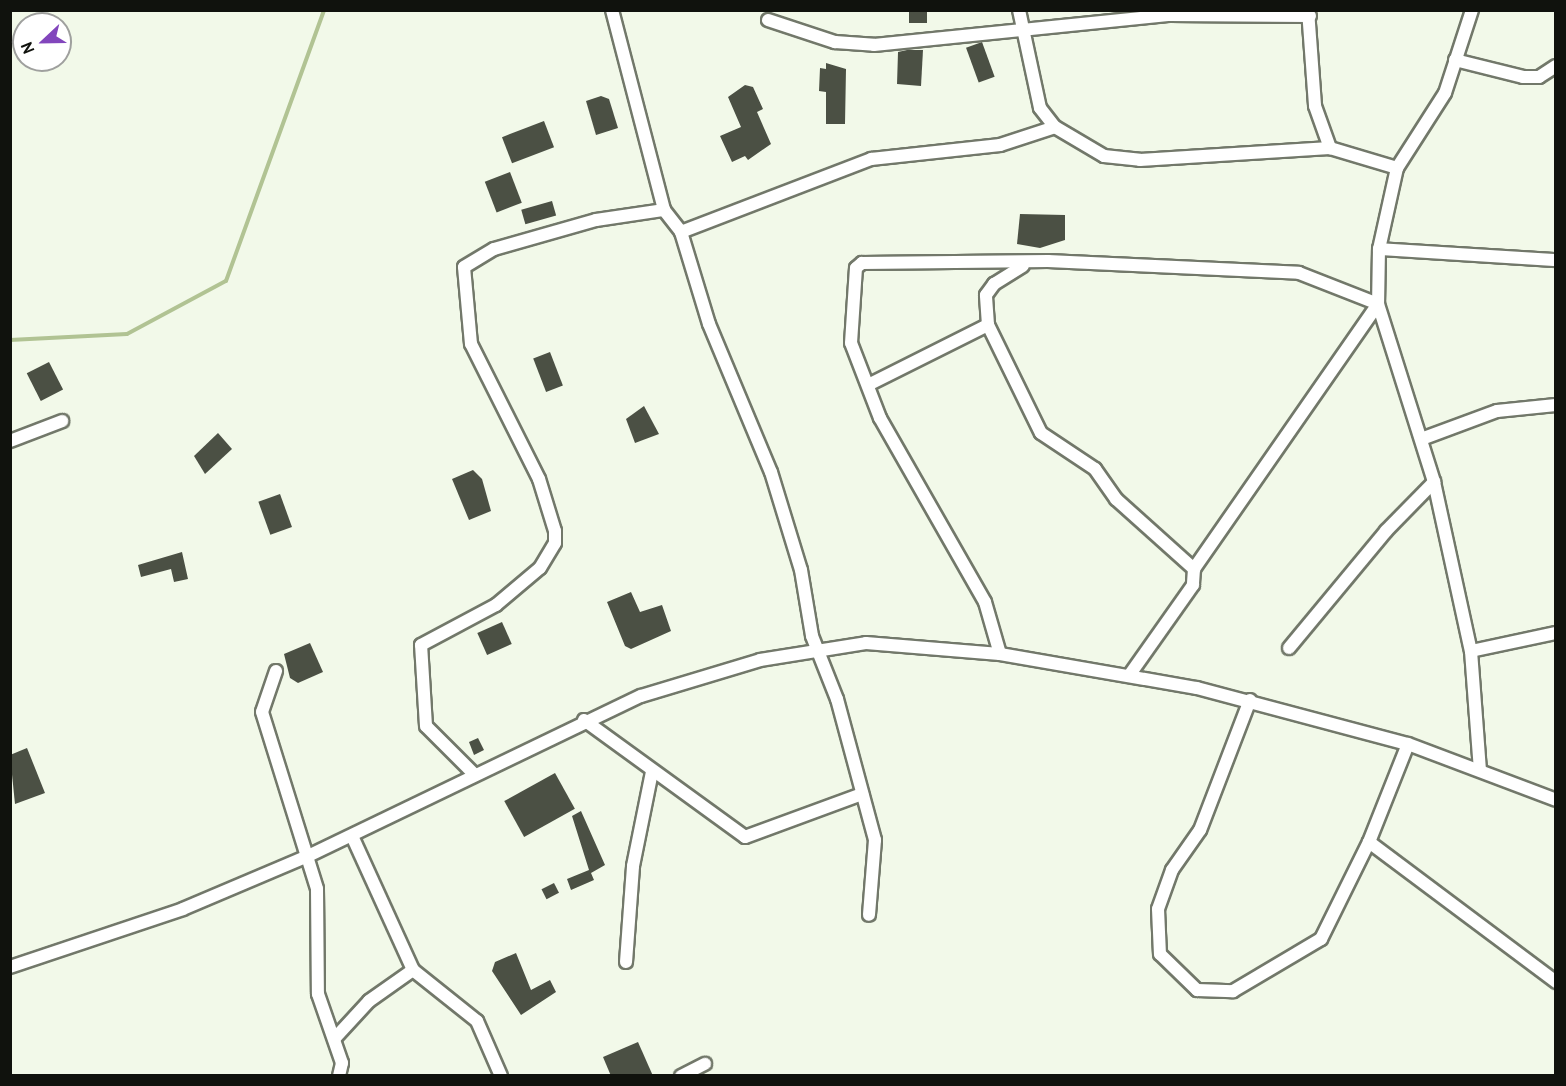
<!DOCTYPE html>
<style>
body{margin:0}
#map{position:relative;width:1566px;height:1086px;overflow:hidden;background:#f2f9e9;font-family:"PT Sans",sans-serif}
div>[style]{position:absolute}
.stream>*{height:4px;margin:-2px;padding:0 2px;transform-origin:2px;border-radius:2px;background:#b1c393}
.building>*{inset:0;background:#4b5044;transform-origin:0 0}
.roads{filter:drop-shadow(2px 0 #72786a) drop-shadow(-2px 0 #72786a) drop-shadow(0 2px #72786a) drop-shadow(0 -2px #72786a)}
.street>*{height:12px;margin:-6px;padding:0 6px;transform-origin:6px;border-radius:6px;background:#fff}
span{translate:-50% -50%;white-space:nowrap;text-align:center;line-height:1.15;-webkit-text-stroke:6px #fff;paint-order:stroke}
.frame{position:absolute;inset:0;border:12px solid #10120d;pointer-events:none}
.north{position:absolute;left:12px;top:12px;width:60px;height:60px;box-sizing:border-box;background:#fff;border:2px solid #9fa09e;border-radius:50%;rotate:248deg;font-size:16px;font-weight:700;line-height:24px;text-align:center;color:#10120d}
.north::after{content:'';display:block;margin:auto;width:21px;height:27px;background:#8246bc;clip-path:polygon(50% 0,100% 100%,50% 72%,0 100%)}
</style>
<div id="map">
<div class="stream">
<i style="left:10px;top:340px;width:117px;rotate:-2.9deg"></i>
<i style="left:127px;top:334px;width:112px;rotate:-28.2deg"></i>
<i style="left:226px;top:281px;width:288px;rotate:-70.1deg"></i>
</div>
<div class="building">
<i style="left:909px;top:10px;width:18px;height:13px"></i>
<i style="left:982px;top:42px;width:37px;height:17px;rotate:70deg"></i>
<i style="clip-path:polygon(907px 50px,923px 50px,921px 86px,897px 84px,898px 52px)"></i>
<i style="clip-path:polygon(826px 63px,846px 69px,845px 124px,826px 124px,826px 92px,819px 91px,820px 68px,826px 69px)"></i>
<i style="clip-path:polygon(745px 85px,753px 87px,763px 109px,757px 112px,771px 144px,748px 160px,745px 156px,732px 162px,720px 136px,741px 127px,728px 97px)"></i>
<i style="clip-path:polygon(601px 96px,609px 99px,618px 128px,596px 135px,586px 101px)"></i>
<i style="left:544px;top:121px;width:28px;height:45px;rotate:69deg"></i>
<i style="left:510px;top:172px;width:33px;height:27px;rotate:69deg"></i>
<i style="left:552px;top:201px;width:15px;height:32px;rotate:74deg"></i>
<i style="clip-path:polygon(1020px 214px,1065px 215px,1065px 240px,1040px 248px,1017px 244px)"></i>
<i style="left:550px;top:352px;width:36px;height:18px;rotate:69deg"></i>
<i style="left:49px;top:362px;width:31px;height:25px;rotate:63deg"></i>
<i style="clip-path:polygon(644px 406px,659px 434px,635px 443px,626px 419px)"></i>
<i style="clip-path:polygon(218px 433px,232px 449px,205px 474px,194px 456px)"></i>
<i style="clip-path:polygon(473px 470px,482px 479px,491px 511px,469px 520px,452px 479px)"></i>
<i style="left:280px;top:494px;width:35px;height:23px;rotate:70deg"></i>
<i style="clip-path:polygon(182px 552px,188px 579px,174px 582px,171px 569px,141px 577px,138px 565px)"></i>
<i style="clip-path:polygon(631px 592px,640px 612px,662px 605px,671px 631px,631px 649px,625px 646px,607px 602px)"></i>
<i style="left:502px;top:622px;width:24px;height:27px;rotate:66deg"></i>
<i style="clip-path:polygon(310px 643px,323px 672px,298px 683px,290px 678px,284px 654px)"></i>
<i style="clip-path:polygon(478px 738px,484px 750px,474px 755px,469px 742px)"></i>
<i style="clip-path:polygon(27px 748px,45px 793px,15px 804px,10px 755px)"></i>
<i style="left:555px;top:773px;width:41px;height:58px;rotate:61deg"></i>
<i style="clip-path:polygon(581px 811px,605px 865px,591px 873px,594px 880px,571px 890px,567px 879px,589px 870px,572px 816px)"></i>
<i style="left:554px;top:883px;width:11px;height:14px;rotate:63deg"></i>
<i style="clip-path:polygon(516px 953px,531px 990px,550px 980px,556px 992px,521px 1015px,492px 971px,495px 962px)"></i>
<i style="clip-path:polygon(638px 1042px,653px 1076px,611px 1076px,603px 1057px)"></i>
</div>
<div class="roads">
<div class="street">
<i style="left:612px;top:10px;width:207px;rotate:75.4deg"></i>
<i style="left:664px;top:210px;width:28px;rotate:52deg"></i>
<i style="left:681px;top:232px;width:96px;rotate:73.1deg"></i>
<i style="left:709px;top:324px;width:160px;rotate:67.3deg"></i>
<i style="left:771px;top:472px;width:102px;rotate:73deg"></i>
<i style="left:801px;top:570px;width:67px;rotate:80.5deg"></i>
<i style="left:812px;top:636px;width:68px;rotate:68.4deg"></i>
<i style="left:837px;top:699px;width:146px;rotate:74.9deg"></i>
<i style="left:875px;top:840px;width:75px;rotate:94.6deg"></i>
<i style="left:1019px;top:10px;width:100px;rotate:77.9deg"></i>
<i style="left:1040px;top:108px;width:24px;rotate:52deg"></i>
<i style="left:1055px;top:127px;width:57px;rotate:30.6deg"></i>
<i style="left:1104px;top:156px;width:36px;rotate:6deg"></i>
<i style="left:1140px;top:160px;width:190px;rotate:-3.6deg"></i>
<i style="left:1330px;top:148px;width:70px;rotate:16.6deg"></i>
<i style="left:1308px;top:10px;width:96px;rotate:85.8deg"></i>
<i style="left:1315px;top:106px;width:45px;rotate:70.3deg"></i>
<i style="left:1472px;top:10px;width:87px;rotate:108deg"></i>
<i style="left:1445px;top:93px;width:89px;rotate:122.6deg"></i>
<i style="left:1397px;top:168px;width:83px;rotate:102.5deg"></i>
<i style="left:1379px;top:249px;width:55px;rotate:91deg"></i>
<i style="left:1378px;top:304px;width:187px;rotate:72.5deg"></i>
<i style="left:1434px;top:482px;width:173px;rotate:77.7deg"></i>
<i style="left:1471px;top:651px;width:119px;rotate:85.7deg"></i>
<i style="left:768px;top:20px;width:71px;rotate:18.2deg"></i>
<i style="left:835px;top:42px;width:39px;rotate:4deg"></i>
<i style="left:874px;top:45px;width:298px;rotate:-5.8deg"></i>
<i style="left:1170px;top:15px;width:140px;rotate:0.4deg"></i>
<i style="left:1455px;top:60px;width:70px;rotate:14deg"></i>
<i style="left:1523px;top:77px;width:16px"></i>
<i style="left:1539px;top:77px;width:20px;rotate:-33deg"></i>
<i style="left:681px;top:232px;width:204px;rotate:-21deg"></i>
<i style="left:871px;top:159px;width:130px;rotate:-6.2deg"></i>
<i style="left:1000px;top:145px;width:58px;rotate:-18.1deg"></i>
<i style="left:1379px;top:249px;width:177px;rotate:3.6deg"></i>
<i style="left:988px;top:325px;width:30px;rotate:-94deg"></i>
<i style="left:986px;top:295px;width:14px;rotate:-54deg"></i>
<i style="left:994px;top:284px;width:34px;rotate:-32deg"></i>
<i style="left:870px;top:384px;width:132px;rotate:-26.6deg"></i>
<i style="left:988px;top:325px;width:120px;rotate:63.9deg"></i>
<i style="left:1041px;top:433px;width:65px;rotate:33.7deg"></i>
<i style="left:1095px;top:469px;width:37px;rotate:55deg"></i>
<i style="left:1116px;top:499px;width:105px;rotate:41.9deg"></i>
<i style="left:1424px;top:438px;width:78px;rotate:-20.3deg"></i>
<i style="left:1497px;top:411px;width:59px;rotate:-5.8deg"></i>
<i style="left:10px;top:441px;width:56px;rotate:-21deg"></i>
<i style="left:1289px;top:648px;width:152px;rotate:-50.3deg"></i>
<i style="left:1386px;top:531px;width:69px;rotate:-45.6deg"></i>
<i style="left:1471px;top:651px;width:87px;rotate:-12deg"></i>
<i style="left:1000px;top:654px;width:54px;rotate:-106.1deg"></i>
<i style="left:985px;top:602px;width:212px;rotate:-119.7deg"></i>
<i style="left:880px;top:418px;width:80px;rotate:-111.1deg"></i>
<i style="left:851px;top:343px;width:75px;rotate:-86.2deg"></i>
<i style="left:856px;top:268px;width:8px;rotate:-40deg"></i>
<i style="left:862px;top:263px;width:186px;rotate:-0.6deg"></i>
<i style="left:1048px;top:261px;width:251px;rotate:2.7deg"></i>
<i style="left:1299px;top:273px;width:85px;rotate:21.4deg"></i>
<i style="left:1378px;top:304px;width:323px;rotate:124.8deg"></i>
<i style="left:1194px;top:569px;width:16px;rotate:94deg"></i>
<i style="left:1193px;top:585px;width:108px;rotate:125.2deg"></i>
<i style="left:276px;top:671px;width:43px;rotate:108.9deg"></i>
<i style="left:262px;top:712px;width:185px;rotate:72.7deg"></i>
<i style="left:317px;top:889px;width:105px;rotate:89.5deg"></i>
<i style="left:318px;top:994px;width:73px;rotate:70.8deg"></i>
<i style="left:342px;top:1063px;width:13px;rotate:103deg"></i>
<i style="left:1250px;top:700px;width:139px;rotate:111deg"></i>
<i style="left:1200px;top:830px;width:49px;rotate:125deg"></i>
<i style="left:1172px;top:870px;width:41px;rotate:109.7deg"></i>
<i style="left:1158px;top:909px;width:45px;rotate:87.5deg"></i>
<i style="left:1160px;top:954px;width:52px;rotate:44.2deg"></i>
<i style="left:1197px;top:990px;width:36px;rotate:2deg"></i>
<i style="left:1233px;top:991px;width:102px;rotate:-30.6deg"></i>
<i style="left:1321px;top:939px;width:108px;rotate:-63.7deg"></i>
<i style="left:1369px;top:842px;width:105px;rotate:-68.3deg"></i>
<i style="left:584px;top:720px;width:199px;rotate:36deg"></i>
<i style="left:745px;top:837px;width:125px;rotate:-20.2deg"></i>
<i style="left:475px;top:775px;width:69px;rotate:-135deg"></i>
<i style="left:426px;top:726px;width:81px;rotate:-93.5deg"></i>
<i style="left:421px;top:645px;width:85px;rotate:-28.1deg"></i>
<i style="left:496px;top:605px;width:57px;rotate:-40.1deg"></i>
<i style="left:540px;top:568px;width:29px;rotate:-59deg"></i>
<i style="left:555px;top:543px;width:12px;rotate:-90deg"></i>
<i style="left:555px;top:531px;width:54px;rotate:-107.1deg"></i>
<i style="left:539px;top:479px;width:151px;rotate:-116.7deg"></i>
<i style="left:471px;top:344px;width:77px;rotate:-95.2deg"></i>
<i style="left:464px;top:267px;width:35px;rotate:-31deg"></i>
<i style="left:494px;top:249px;width:106px;rotate:-15.9deg"></i>
<i style="left:596px;top:220px;width:69px;rotate:-8.4deg"></i>
<i style="left:352px;top:836px;width:147px;rotate:65.5deg"></i>
<i style="left:413px;top:970px;width:82px;rotate:38.6deg"></i>
<i style="left:477px;top:1021px;width:60px;rotate:66.4deg"></i>
<i style="left:1369px;top:842px;width:234px;rotate:36.8deg"></i>
<i style="left:626px;top:962px;width:96px;rotate:-85.8deg"></i>
<i style="left:633px;top:866px;width:96px;rotate:-78.6deg"></i>
<i style="left:10px;top:967px;width:182px;rotate:-18.5deg"></i>
<i style="left:183px;top:909px;width:136px;rotate:-23deg"></i>
<i style="left:308px;top:856px;width:369px;rotate:-25.7deg"></i>
<i style="left:641px;top:696px;width:124px;rotate:-16.8deg"></i>
<i style="left:760px;top:660px;width:107px;rotate:-9.1deg"></i>
<i style="left:866px;top:643px;width:134px;rotate:4.7deg"></i>
<i style="left:1000px;top:654px;width:200px;rotate:9.8deg"></i>
<i style="left:1197px;top:688px;width:218px;rotate:14.9deg"></i>
<i style="left:1408px;top:744px;width:158px;rotate:20.7deg"></i>
<i style="left:335px;top:1038px;width:50px;rotate:-47.4deg"></i>
<i style="left:369px;top:1001px;width:54px;rotate:-35.2deg"></i>
<i style="left:681px;top:1076px;width:27px;rotate:-27deg"></i>
</div>
</div>
<div class="frame"></div>
<div class="north">N</div>
</div>
